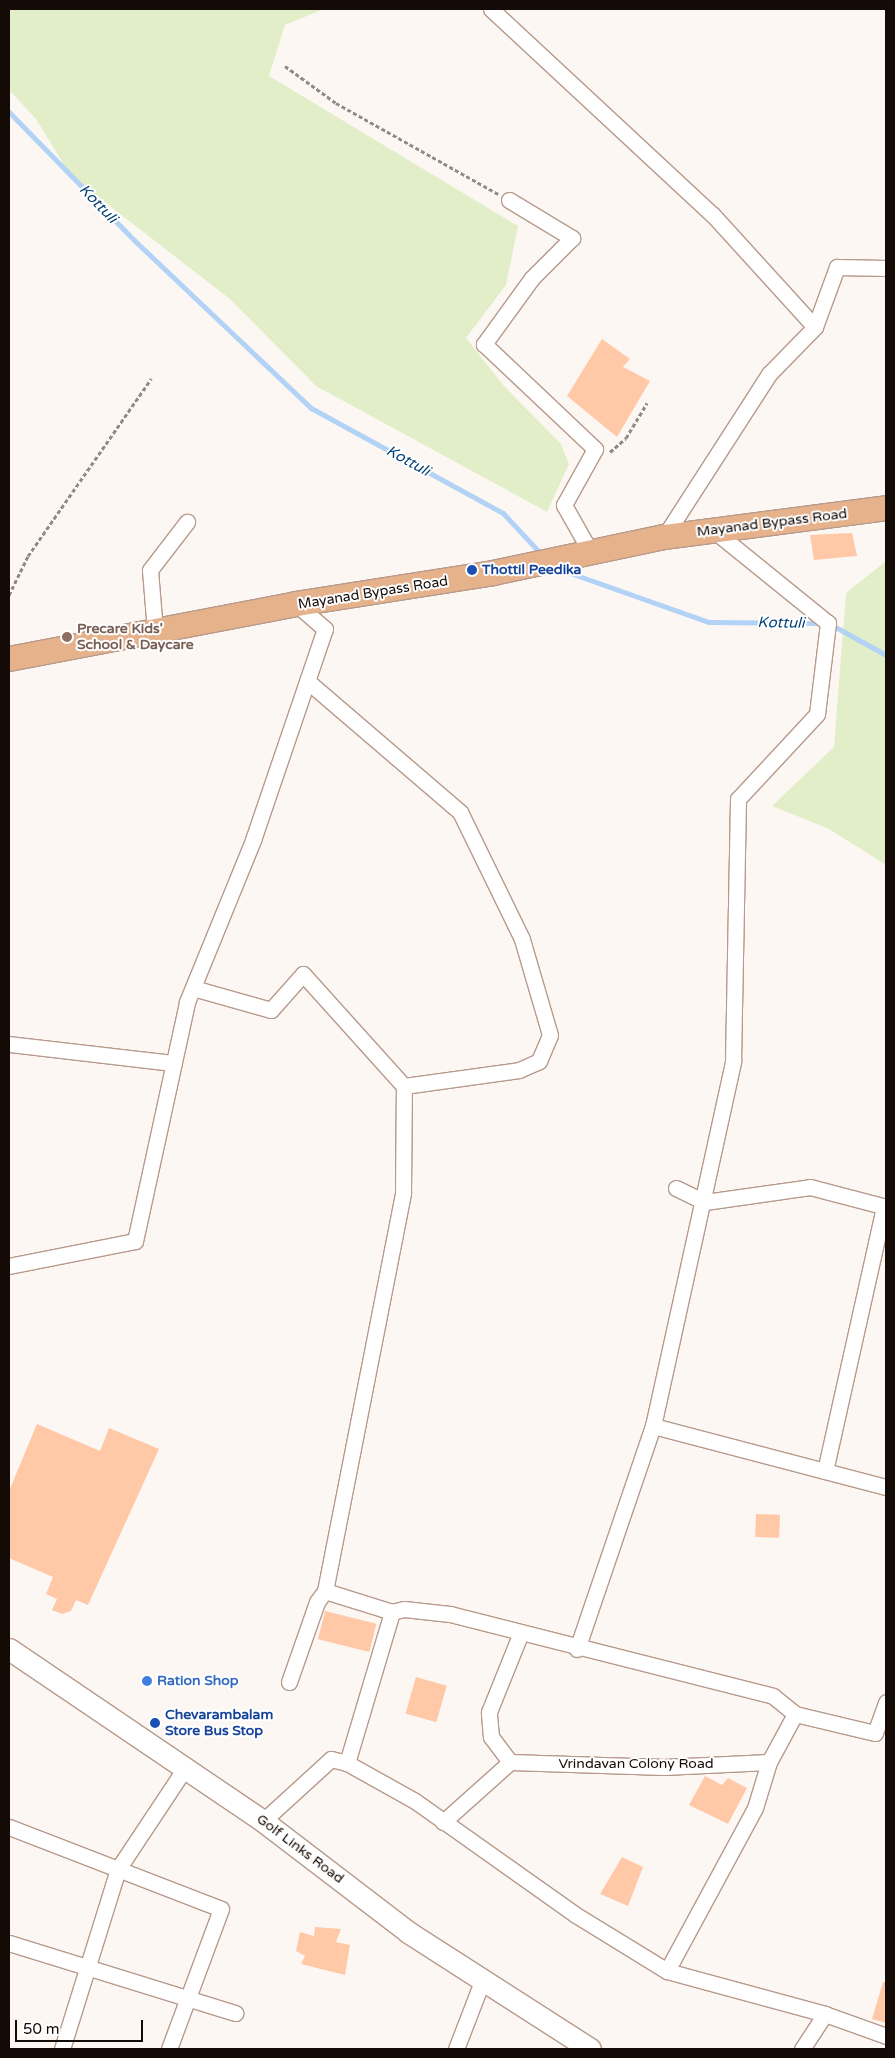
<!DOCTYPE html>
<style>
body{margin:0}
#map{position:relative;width:895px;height:2058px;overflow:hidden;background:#fdf7f3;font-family:"Varela Round",sans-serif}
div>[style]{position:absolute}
.green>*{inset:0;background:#e1eec8}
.stream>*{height:5px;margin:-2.5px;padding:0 2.5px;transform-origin:2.5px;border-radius:2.5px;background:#b2d2f6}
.building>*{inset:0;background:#ffc9a7;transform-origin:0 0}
.path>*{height:3px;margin-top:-1.5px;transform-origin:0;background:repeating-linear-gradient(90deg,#928a86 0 4px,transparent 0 6.5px)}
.roads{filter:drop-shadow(1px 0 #b79a8b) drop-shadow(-1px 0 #b79a8b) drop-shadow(0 1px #b79a8b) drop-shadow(0 -1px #b79a8b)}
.minor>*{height:15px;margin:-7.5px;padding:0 7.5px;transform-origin:7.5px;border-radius:7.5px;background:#fff}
.secondary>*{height:21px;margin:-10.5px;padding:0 10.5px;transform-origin:10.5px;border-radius:10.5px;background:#fff}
.primary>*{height:24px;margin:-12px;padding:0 12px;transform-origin:12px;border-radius:12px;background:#e5b28c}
.dots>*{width:14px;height:14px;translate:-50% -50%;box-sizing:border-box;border:2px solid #fff;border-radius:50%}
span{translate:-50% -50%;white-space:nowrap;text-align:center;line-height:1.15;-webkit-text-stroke:4px #fff;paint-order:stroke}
.street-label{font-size:14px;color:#140a06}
.transit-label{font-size:14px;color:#164399;font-weight:700}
.left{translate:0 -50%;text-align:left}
.education-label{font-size:14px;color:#785e54;font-weight:700}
.shop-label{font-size:14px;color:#366cbe;font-weight:700}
.water-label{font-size:15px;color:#054277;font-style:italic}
.frame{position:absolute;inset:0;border:10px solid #140a06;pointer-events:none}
.scale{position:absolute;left:15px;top:2020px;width:128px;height:22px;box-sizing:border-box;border:2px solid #140a06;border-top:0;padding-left:6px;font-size:15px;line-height:18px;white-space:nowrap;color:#140a06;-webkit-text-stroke:4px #fff;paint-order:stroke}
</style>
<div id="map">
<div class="green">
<i style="clip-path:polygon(9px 9px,324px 9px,285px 25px,269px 76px,518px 226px,506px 285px,466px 338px,504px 386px,561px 444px,569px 464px,547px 512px,316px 386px,230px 299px,71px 176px,36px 119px,9px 90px)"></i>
<i style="clip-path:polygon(886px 561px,886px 865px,829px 829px,772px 806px,834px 747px,846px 593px)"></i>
</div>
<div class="stream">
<i style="left:9px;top:112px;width:180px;rotate:45.7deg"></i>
<i style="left:135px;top:241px;width:243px;rotate:43.5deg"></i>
<i style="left:311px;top:408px;width:219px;rotate:28.7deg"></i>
<i style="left:503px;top:513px;width:59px;rotate:47.1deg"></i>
<i style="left:559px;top:569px;width:159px;rotate:19.5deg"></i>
<i style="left:709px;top:622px;width:112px;rotate:0.5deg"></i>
<i style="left:830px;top:624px;width:64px;rotate:29deg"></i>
</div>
<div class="building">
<i style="clip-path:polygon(602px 339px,630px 359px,623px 367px,650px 381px,617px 437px,567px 396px)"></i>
<i style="clip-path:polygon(852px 533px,857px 556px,814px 560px,810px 535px)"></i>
<i style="clip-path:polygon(37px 1424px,100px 1451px,109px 1428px,159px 1449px,88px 1605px,76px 1600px,71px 1611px,62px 1614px,52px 1610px,57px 1599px,46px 1594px,53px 1577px,9px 1558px,9px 1491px)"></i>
<i style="left:756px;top:1514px;width:24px;height:23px;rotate:2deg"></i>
<i style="left:325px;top:1611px;width:53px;height:29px;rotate:14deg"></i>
<i style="left:416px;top:1677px;width:32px;height:38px;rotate:16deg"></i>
<i style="clip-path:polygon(705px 1776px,722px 1785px,728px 1778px,747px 1788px,728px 1824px,689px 1805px)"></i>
<i style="clip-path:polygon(622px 1857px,643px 1867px,628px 1906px,600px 1894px)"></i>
<i style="clip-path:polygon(315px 1927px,341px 1929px,336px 1942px,350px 1945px,345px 1975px,301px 1964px,305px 1956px,296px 1951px,300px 1932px,314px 1936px)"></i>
<i style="clip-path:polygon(883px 1982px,886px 1982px,886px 2023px,872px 2019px)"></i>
</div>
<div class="path">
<i style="left:285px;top:66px;width:63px;rotate:36deg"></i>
<i style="left:336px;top:103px;width:186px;rotate:29.3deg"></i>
<i style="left:610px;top:452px;width:21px;rotate:-41deg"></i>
<i style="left:626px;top:438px;width:41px;rotate:-59deg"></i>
<i style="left:9px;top:595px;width:43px;rotate:-64deg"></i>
<i style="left:28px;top:556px;width:216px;rotate:-55.2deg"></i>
</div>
<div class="roads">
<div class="minor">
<i style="left:491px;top:9px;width:303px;rotate:42.9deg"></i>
<i style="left:713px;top:215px;width:151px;rotate:47.7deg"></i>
<i style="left:509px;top:200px;width:74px;rotate:31.1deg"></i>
<i style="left:572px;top:238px;width:57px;rotate:135deg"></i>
<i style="left:532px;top:278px;width:82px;rotate:126deg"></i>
<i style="left:484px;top:344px;width:153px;rotate:43.4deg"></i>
<i style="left:595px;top:449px;width:64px;rotate:119deg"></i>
<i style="left:564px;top:505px;width:53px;rotate:60.5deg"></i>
<i style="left:664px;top:537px;width:194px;rotate:-57.2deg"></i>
<i style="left:769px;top:374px;width:66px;rotate:-45.6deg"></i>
<i style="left:815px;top:327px;width:64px;rotate:-69.9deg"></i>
<i style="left:837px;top:267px;width:49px;rotate:1.2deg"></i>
<i style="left:155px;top:631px;width:61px;rotate:-94.7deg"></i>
<i style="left:150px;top:570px;width:61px;rotate:-52.4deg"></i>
<i style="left:193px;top:988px;width:81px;rotate:15.8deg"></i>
<i style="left:271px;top:1010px;width:48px;rotate:-48.4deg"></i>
<i style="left:303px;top:974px;width:151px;rotate:48deg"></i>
<i style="left:9px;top:1044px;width:166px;rotate:6.6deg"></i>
<i style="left:676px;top:1188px;width:32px;rotate:26deg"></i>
<i style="left:705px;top:1202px;width:106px;rotate:-8.1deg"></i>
<i style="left:810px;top:1187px;width:79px;rotate:14.7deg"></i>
<i style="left:9px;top:1266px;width:128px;rotate:-11.2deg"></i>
<i style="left:135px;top:1241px;width:245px;rotate:-77.7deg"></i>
<i style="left:187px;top:1002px;width:175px;rotate:-67.8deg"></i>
<i style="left:253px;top:840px;width:223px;rotate:-71.2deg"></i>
<i style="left:325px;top:629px;width:38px;rotate:-139deg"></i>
<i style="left:653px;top:1426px;width:241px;rotate:14.7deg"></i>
<i style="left:825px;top:1471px;width:271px;rotate:-77.4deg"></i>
<i style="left:325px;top:1591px;width:70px;rotate:17.4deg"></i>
<i style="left:392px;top:1612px;width:12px;rotate:-14deg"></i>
<i style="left:404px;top:1609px;width:46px;rotate:6.2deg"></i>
<i style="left:450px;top:1614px;width:333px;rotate:14.2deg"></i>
<i style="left:773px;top:1696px;width:28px;rotate:39deg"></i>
<i style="left:795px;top:1714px;width:55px;rotate:118.4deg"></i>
<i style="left:577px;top:1649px;width:236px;rotate:-71.2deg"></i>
<i style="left:653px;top:1426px;width:374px;rotate:-77.6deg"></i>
<i style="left:733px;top:1061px;width:262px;rotate:-88.9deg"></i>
<i style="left:738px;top:799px;width:116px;rotate:-47.1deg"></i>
<i style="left:817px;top:714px;width:92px;rotate:-83.1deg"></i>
<i style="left:828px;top:623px;width:148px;rotate:-141deg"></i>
<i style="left:289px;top:1682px;width:85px;rotate:-70.7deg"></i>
<i style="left:317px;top:1602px;width:14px;rotate:-54deg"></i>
<i style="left:325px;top:1591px;width:406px;rotate:-78.9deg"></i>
<i style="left:403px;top:1193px;width:107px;rotate:-89.5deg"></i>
<i style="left:404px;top:1086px;width:116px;rotate:-7.9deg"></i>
<i style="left:519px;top:1070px;width:22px;rotate:-24deg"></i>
<i style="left:539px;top:1061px;width:28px;rotate:-67deg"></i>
<i style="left:550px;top:1035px;width:100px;rotate:-106.3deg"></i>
<i style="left:522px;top:939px;width:141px;rotate:-116deg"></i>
<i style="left:460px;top:812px;width:201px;rotate:-139.4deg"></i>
<i style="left:795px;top:1714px;width:82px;rotate:13.4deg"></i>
<i style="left:875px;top:1733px;width:33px;rotate:-70deg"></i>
<i style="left:510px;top:1762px;width:31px;rotate:-127deg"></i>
<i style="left:491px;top:1737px;width:25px;rotate:-95deg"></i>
<i style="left:489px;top:1712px;width:83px;rotate:-68.1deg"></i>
<i style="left:347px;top:1763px;width:158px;rotate:-73.4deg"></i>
<i style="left:263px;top:1821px;width:92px;rotate:-42.4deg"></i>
<i style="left:331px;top:1759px;width:16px;rotate:14deg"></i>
<i style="left:347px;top:1763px;width:78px;rotate:29.2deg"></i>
<i style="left:415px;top:1801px;width:197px;rotate:35.3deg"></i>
<i style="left:576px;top:1915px;width:107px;rotate:31.6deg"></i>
<i style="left:443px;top:1822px;width:90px;rotate:-41.8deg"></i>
<i style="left:510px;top:1762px;width:154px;rotate:1.9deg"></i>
<i style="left:664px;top:1767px;width:105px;rotate:-2.7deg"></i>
<i style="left:769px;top:1762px;width:48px;rotate:106.9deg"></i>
<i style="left:755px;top:1808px;width:185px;rotate:118.4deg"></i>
<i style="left:667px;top:1971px;width:164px;rotate:15.2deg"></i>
<i style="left:825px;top:2014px;width:42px;rotate:123.3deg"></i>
<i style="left:9px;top:1827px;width:227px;rotate:21.1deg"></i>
<i style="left:221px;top:1909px;width:149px;rotate:110.4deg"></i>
<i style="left:9px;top:1943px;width:237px;rotate:17.2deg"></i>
<i style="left:825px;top:2014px;width:65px;rotate:19.8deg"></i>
<i style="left:62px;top:2049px;width:189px;rotate:-72.7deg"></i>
<i style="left:118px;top:1869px;width:121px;rotate:-56.4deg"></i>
<i style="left:456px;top:2049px;width:75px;rotate:-68.9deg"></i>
</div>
<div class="secondary">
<i style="left:9px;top:1649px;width:307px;rotate:34.1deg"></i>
<i style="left:263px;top:1821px;width:183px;rotate:37.4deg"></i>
<i style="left:408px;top:1932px;width:216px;rotate:32.7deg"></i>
</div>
<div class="primary">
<i style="left:9px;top:659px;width:292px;rotate:-10.8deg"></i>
<i style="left:296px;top:604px;width:199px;rotate:-8.9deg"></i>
<i style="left:493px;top:573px;width:175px;rotate:-11.9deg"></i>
<i style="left:664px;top:537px;width:224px;rotate:-7.4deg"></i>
</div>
</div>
<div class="dots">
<i style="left:472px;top:570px;background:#1a4fb4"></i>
<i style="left:67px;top:637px;background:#8d6e63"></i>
<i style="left:147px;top:1681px;background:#3f7fe0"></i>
<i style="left:155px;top:1723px;background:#1a4fb4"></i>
</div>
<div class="street-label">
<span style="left:772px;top:523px;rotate:-7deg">Mayanad Bypass Road</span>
<span style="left:373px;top:593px;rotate:-9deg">Mayanad Bypass Road</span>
<span style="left:636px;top:1764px">Vrindavan Colony Road</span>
<span style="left:300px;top:1849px;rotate:37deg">Golf Links Road</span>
</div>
<div class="transit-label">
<span class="left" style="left:482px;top:570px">Thottil Peedika</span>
<span class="left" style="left:165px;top:1723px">Chevarambalam<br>Store Bus Stop</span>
</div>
<div class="education-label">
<span class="left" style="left:77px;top:637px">Precare Kids'<br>School &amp; Daycare</span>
</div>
<div class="shop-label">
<span class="left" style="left:157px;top:1681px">Ration Shop</span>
</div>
<div class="water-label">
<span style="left:98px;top:204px;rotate:46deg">Kottuli</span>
<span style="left:408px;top:461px;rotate:29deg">Kottuli</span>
<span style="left:781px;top:623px;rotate:1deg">Kottuli</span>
</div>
<div class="frame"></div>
<div class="scale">50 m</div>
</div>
